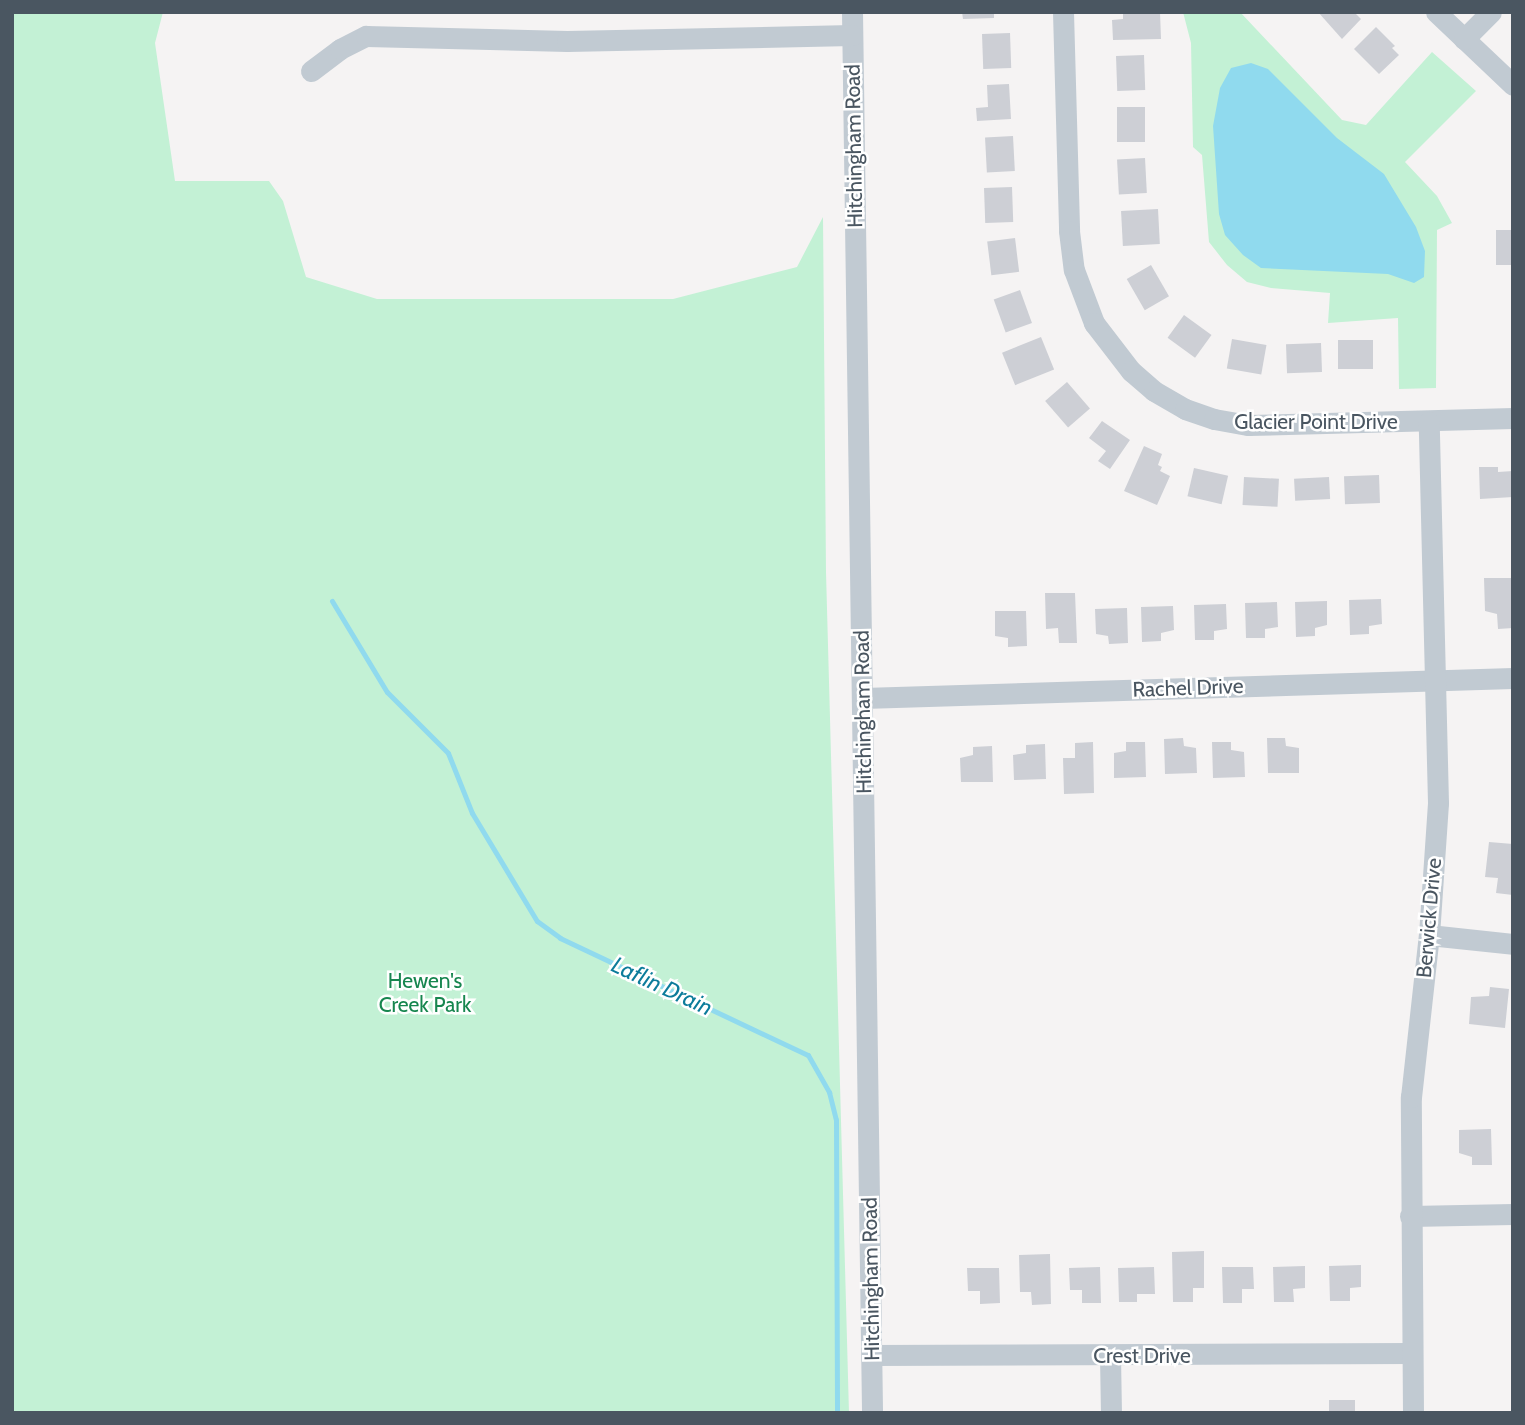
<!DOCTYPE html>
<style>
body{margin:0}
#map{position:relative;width:1525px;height:1425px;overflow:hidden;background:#f5f3f3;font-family:Cabin,sans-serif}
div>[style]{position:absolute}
.green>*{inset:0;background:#c3f1d5}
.water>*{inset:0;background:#90daee}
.stream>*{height:5px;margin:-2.5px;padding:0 2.5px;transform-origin:2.5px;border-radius:2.5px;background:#90daee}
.building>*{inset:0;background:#cdcfd5;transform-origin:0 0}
.minor>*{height:21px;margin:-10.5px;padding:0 10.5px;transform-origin:10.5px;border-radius:10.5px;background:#c1cad2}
span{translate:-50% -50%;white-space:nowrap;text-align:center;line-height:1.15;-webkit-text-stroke:5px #fff;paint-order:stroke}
.street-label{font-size:21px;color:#4a5661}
.park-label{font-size:21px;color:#17864f}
.water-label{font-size:23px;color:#0c7c9b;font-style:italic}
.frame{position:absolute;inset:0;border:14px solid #4a5661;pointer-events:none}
</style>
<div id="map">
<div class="green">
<i style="clip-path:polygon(12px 12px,163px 12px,155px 43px,175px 181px,269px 181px,283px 201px,306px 277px,377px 299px,673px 299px,797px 267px,823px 217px,826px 572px,849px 1413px,12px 1413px)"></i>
<i style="clip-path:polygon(1183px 12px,1240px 12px,1342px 120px,1366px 125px,1432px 52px,1476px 91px,1405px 162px,1437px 196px,1452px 223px,1437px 230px,1436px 388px,1399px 389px,1398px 318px,1328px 323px,1330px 293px,1271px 288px,1247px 282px,1227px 265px,1209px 242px,1202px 155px,1193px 147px,1191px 43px)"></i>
</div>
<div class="water">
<i style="clip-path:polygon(1251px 63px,1268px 69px,1337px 138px,1384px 174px,1416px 227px,1425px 251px,1424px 277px,1414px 283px,1388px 274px,1261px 268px,1243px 255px,1225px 235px,1219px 214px,1213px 126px,1220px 88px,1231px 68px)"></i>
</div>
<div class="stream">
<i style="left:332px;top:601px;width:106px;rotate:58.9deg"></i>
<i style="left:387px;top:692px;width:86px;rotate:45deg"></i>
<i style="left:448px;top:753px;width:65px;rotate:68.2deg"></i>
<i style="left:472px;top:813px;width:126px;rotate:59deg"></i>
<i style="left:537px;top:921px;width:29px;rotate:36deg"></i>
<i style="left:560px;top:938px;width:274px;rotate:25.3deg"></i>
<i style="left:808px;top:1055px;width:43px;rotate:60.4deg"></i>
<i style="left:829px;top:1092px;width:29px;rotate:76deg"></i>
<i style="left:836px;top:1120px;width:293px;rotate:89.8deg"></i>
</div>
<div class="building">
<i style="clip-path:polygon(962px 12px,994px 12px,994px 18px,963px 19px)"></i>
<i style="clip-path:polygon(1123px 12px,1160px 12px,1161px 39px,1113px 40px,1112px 20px,1123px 19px)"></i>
<i style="clip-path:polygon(1318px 12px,1354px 12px,1361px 19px,1342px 39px)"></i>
<i style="clip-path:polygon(1376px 27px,1395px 46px,1392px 48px,1399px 55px,1379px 74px,1354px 49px)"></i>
<i style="left:1010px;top:33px;width:35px;height:28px;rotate:88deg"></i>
<i style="left:1144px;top:55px;width:35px;height:28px;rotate:88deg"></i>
<i style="clip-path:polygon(1009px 84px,1011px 119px,977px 121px,976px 108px,988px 107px,987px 85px)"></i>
<i style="left:1117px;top:107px;width:28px;height:35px"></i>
<i style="left:1013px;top:136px;width:35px;height:28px;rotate:87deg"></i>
<i style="left:1145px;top:158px;width:35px;height:28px;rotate:87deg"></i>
<i style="left:1012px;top:187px;width:35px;height:28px;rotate:88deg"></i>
<i style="left:1158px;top:209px;width:35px;height:37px;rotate:87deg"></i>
<i style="left:1513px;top:230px;width:35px;height:17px;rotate:90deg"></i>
<i style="left:1015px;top:238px;width:34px;height:28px;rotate:83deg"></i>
<i style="left:1151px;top:265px;width:36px;height:28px;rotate:60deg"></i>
<i style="left:1020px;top:290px;width:35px;height:28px;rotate:70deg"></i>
<i style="left:1184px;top:315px;width:34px;height:28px;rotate:36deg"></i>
<i style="left:1041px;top:337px;width:35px;height:42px;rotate:68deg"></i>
<i style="left:1232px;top:339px;width:35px;height:30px;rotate:10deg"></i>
<i style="left:1373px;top:340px;width:29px;height:35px;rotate:90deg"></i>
<i style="left:1321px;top:343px;width:29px;height:35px;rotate:88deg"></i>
<i style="left:1067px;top:382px;width:35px;height:29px;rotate:49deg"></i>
<i style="clip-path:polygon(1102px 421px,1130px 440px,1110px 469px,1098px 461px,1106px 451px,1089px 438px)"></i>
<i style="clip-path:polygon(1144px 446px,1162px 454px,1158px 465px,1162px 467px,1160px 471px,1170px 476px,1157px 505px,1124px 491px)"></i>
<i style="clip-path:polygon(1479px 467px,1498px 467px,1498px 472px,1513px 471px,1513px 497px,1480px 499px)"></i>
<i style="left:1194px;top:468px;width:35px;height:29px;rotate:13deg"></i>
<i style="left:1379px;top:475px;width:28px;height:35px;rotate:88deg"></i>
<i style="left:1244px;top:477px;width:35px;height:28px;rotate:3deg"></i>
<i style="left:1329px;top:477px;width:22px;height:35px;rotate:87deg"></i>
<i style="clip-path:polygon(1484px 578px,1513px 578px,1513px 628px,1498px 629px,1497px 614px,1485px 611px)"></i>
<i style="clip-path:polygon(1045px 593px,1075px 593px,1077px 643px,1059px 643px,1058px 628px,1046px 629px)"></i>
<i style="clip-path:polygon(1381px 599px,1382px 624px,1369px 626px,1369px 634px,1350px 635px,1349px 600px)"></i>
<i style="clip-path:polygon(1327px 601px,1327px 625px,1315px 628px,1315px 636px,1296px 637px,1295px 602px)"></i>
<i style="clip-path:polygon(1277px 602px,1278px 627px,1265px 629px,1265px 638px,1246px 638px,1245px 603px)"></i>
<i style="clip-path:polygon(1226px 604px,1227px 629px,1214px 631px,1214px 640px,1195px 640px,1194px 605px)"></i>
<i style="clip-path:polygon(1173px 606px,1174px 630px,1161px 633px,1161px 641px,1142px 642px,1141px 607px)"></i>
<i style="clip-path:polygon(1127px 608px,1128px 643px,1109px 644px,1108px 636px,1096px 634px,1095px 609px)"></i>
<i style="clip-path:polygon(995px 611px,1026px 611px,1027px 646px,1008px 647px,1008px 638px,995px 636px)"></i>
<i style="clip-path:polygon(1183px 738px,1184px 746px,1196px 748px,1197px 773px,1165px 774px,1164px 739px)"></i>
<i style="clip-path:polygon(1267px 738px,1285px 738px,1286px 746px,1299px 748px,1299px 773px,1268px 773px)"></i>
<i style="clip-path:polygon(1093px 742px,1094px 793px,1064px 794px,1063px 758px,1075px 758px,1075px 743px)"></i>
<i style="clip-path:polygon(1126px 742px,1145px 742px,1146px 777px,1114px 778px,1114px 753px,1126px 751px)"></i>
<i style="clip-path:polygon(1212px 742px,1231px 742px,1231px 750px,1244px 752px,1245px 777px,1213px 778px)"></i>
<i style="clip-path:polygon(1045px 744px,1046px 779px,1014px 780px,1013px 755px,1026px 753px,1026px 745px)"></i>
<i style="clip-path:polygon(992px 746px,993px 782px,961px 782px,960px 758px,973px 755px,973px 747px)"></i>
<i style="clip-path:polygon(1489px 842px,1513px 844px,1513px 895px,1496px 893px,1498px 878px,1485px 877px)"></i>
<i style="clip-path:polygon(1490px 987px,1509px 989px,1505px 1028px,1469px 1024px,1471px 997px,1489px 996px)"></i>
<i style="clip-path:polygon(1491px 1129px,1492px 1165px,1472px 1165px,1472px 1157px,1459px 1153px,1459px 1130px)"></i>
<i style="clip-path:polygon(1204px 1251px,1204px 1288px,1193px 1288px,1193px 1302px,1173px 1302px,1172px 1252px)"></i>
<i style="clip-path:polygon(1050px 1254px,1051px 1304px,1032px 1305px,1031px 1292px,1020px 1292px,1019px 1255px)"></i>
<i style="clip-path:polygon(1361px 1265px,1361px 1287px,1350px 1288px,1350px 1301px,1330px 1301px,1329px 1266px)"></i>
<i style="clip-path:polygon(1305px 1266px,1305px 1288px,1293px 1289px,1294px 1302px,1274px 1302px,1273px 1267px)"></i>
<i style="clip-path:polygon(1100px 1267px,1101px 1303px,1082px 1303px,1082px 1290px,1070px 1290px,1069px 1268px)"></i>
<i style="clip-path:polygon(1154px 1267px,1155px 1294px,1137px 1294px,1137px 1302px,1119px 1302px,1118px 1268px)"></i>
<i style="clip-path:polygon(1222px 1267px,1253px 1267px,1254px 1289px,1242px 1289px,1242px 1303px,1223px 1303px)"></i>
<i style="clip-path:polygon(967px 1268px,999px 1268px,1000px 1303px,980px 1304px,980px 1291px,968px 1291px)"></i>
<i style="left:1329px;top:1400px;width:26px;height:13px"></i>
</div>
<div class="minor">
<i style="left:852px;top:12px;width:1401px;rotate:89.18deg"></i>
<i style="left:1063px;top:12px;width:219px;rotate:88.4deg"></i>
<i style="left:1069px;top:231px;width:39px;rotate:83deg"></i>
<i style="left:1074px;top:270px;width:57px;rotate:69.3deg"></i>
<i style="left:1094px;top:323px;width:61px;rotate:52.4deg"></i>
<i style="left:1131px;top:371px;width:30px;rotate:41deg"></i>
<i style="left:1154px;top:391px;width:36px;rotate:30deg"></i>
<i style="left:1185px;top:409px;width:31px;rotate:19deg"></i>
<i style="left:1214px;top:419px;width:35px;rotate:10deg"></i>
<i style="left:1248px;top:425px;width:265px;rotate:-1.5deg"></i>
<i style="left:1436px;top:12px;width:106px;rotate:43.5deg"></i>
<i style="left:1464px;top:39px;width:38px;rotate:-45deg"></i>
<i style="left:311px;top:71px;width:36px;rotate:-37deg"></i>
<i style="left:340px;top:49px;width:29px;rotate:-27deg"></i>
<i style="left:366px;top:36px;width:201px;rotate:1.4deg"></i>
<i style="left:567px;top:41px;width:285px;rotate:-1.2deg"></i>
<i style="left:863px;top:698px;width:650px;rotate:-1.76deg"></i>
<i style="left:1429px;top:935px;width:84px;rotate:6.1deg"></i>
<i style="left:1410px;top:1216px;width:103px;rotate:-1.1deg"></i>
<i style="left:872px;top:1355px;width:540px;rotate:-0.21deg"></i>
<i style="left:1110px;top:1356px;width:57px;rotate:89deg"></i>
<i style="left:1413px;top:1413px;width:316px;rotate:-90.4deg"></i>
<i style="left:1411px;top:1097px;width:163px;rotate:-83.7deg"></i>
<i style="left:1429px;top:935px;width:132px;rotate:-86.1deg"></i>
<i style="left:1438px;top:803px;width:381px;rotate:-91.4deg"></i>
</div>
<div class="street-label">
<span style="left:854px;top:146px;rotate:-91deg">Hitchingham Road</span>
<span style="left:1316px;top:422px">Glacier Point Drive</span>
<span style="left:1188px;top:688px;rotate:-2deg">Rachel Drive</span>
<span style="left:863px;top:712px;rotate:-91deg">Hitchingham Road</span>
<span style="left:1429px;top:918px;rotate:-85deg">Berwick Drive</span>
<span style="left:871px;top:1279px;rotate:-91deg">Hitchingham Road</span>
<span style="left:1142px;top:1356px">Crest Drive</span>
</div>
<div class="park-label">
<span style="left:425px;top:993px">Hewen's<br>Creek Park</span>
</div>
<div class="water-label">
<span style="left:662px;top:986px;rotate:25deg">Laflin Drain</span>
</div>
<div class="frame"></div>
</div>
